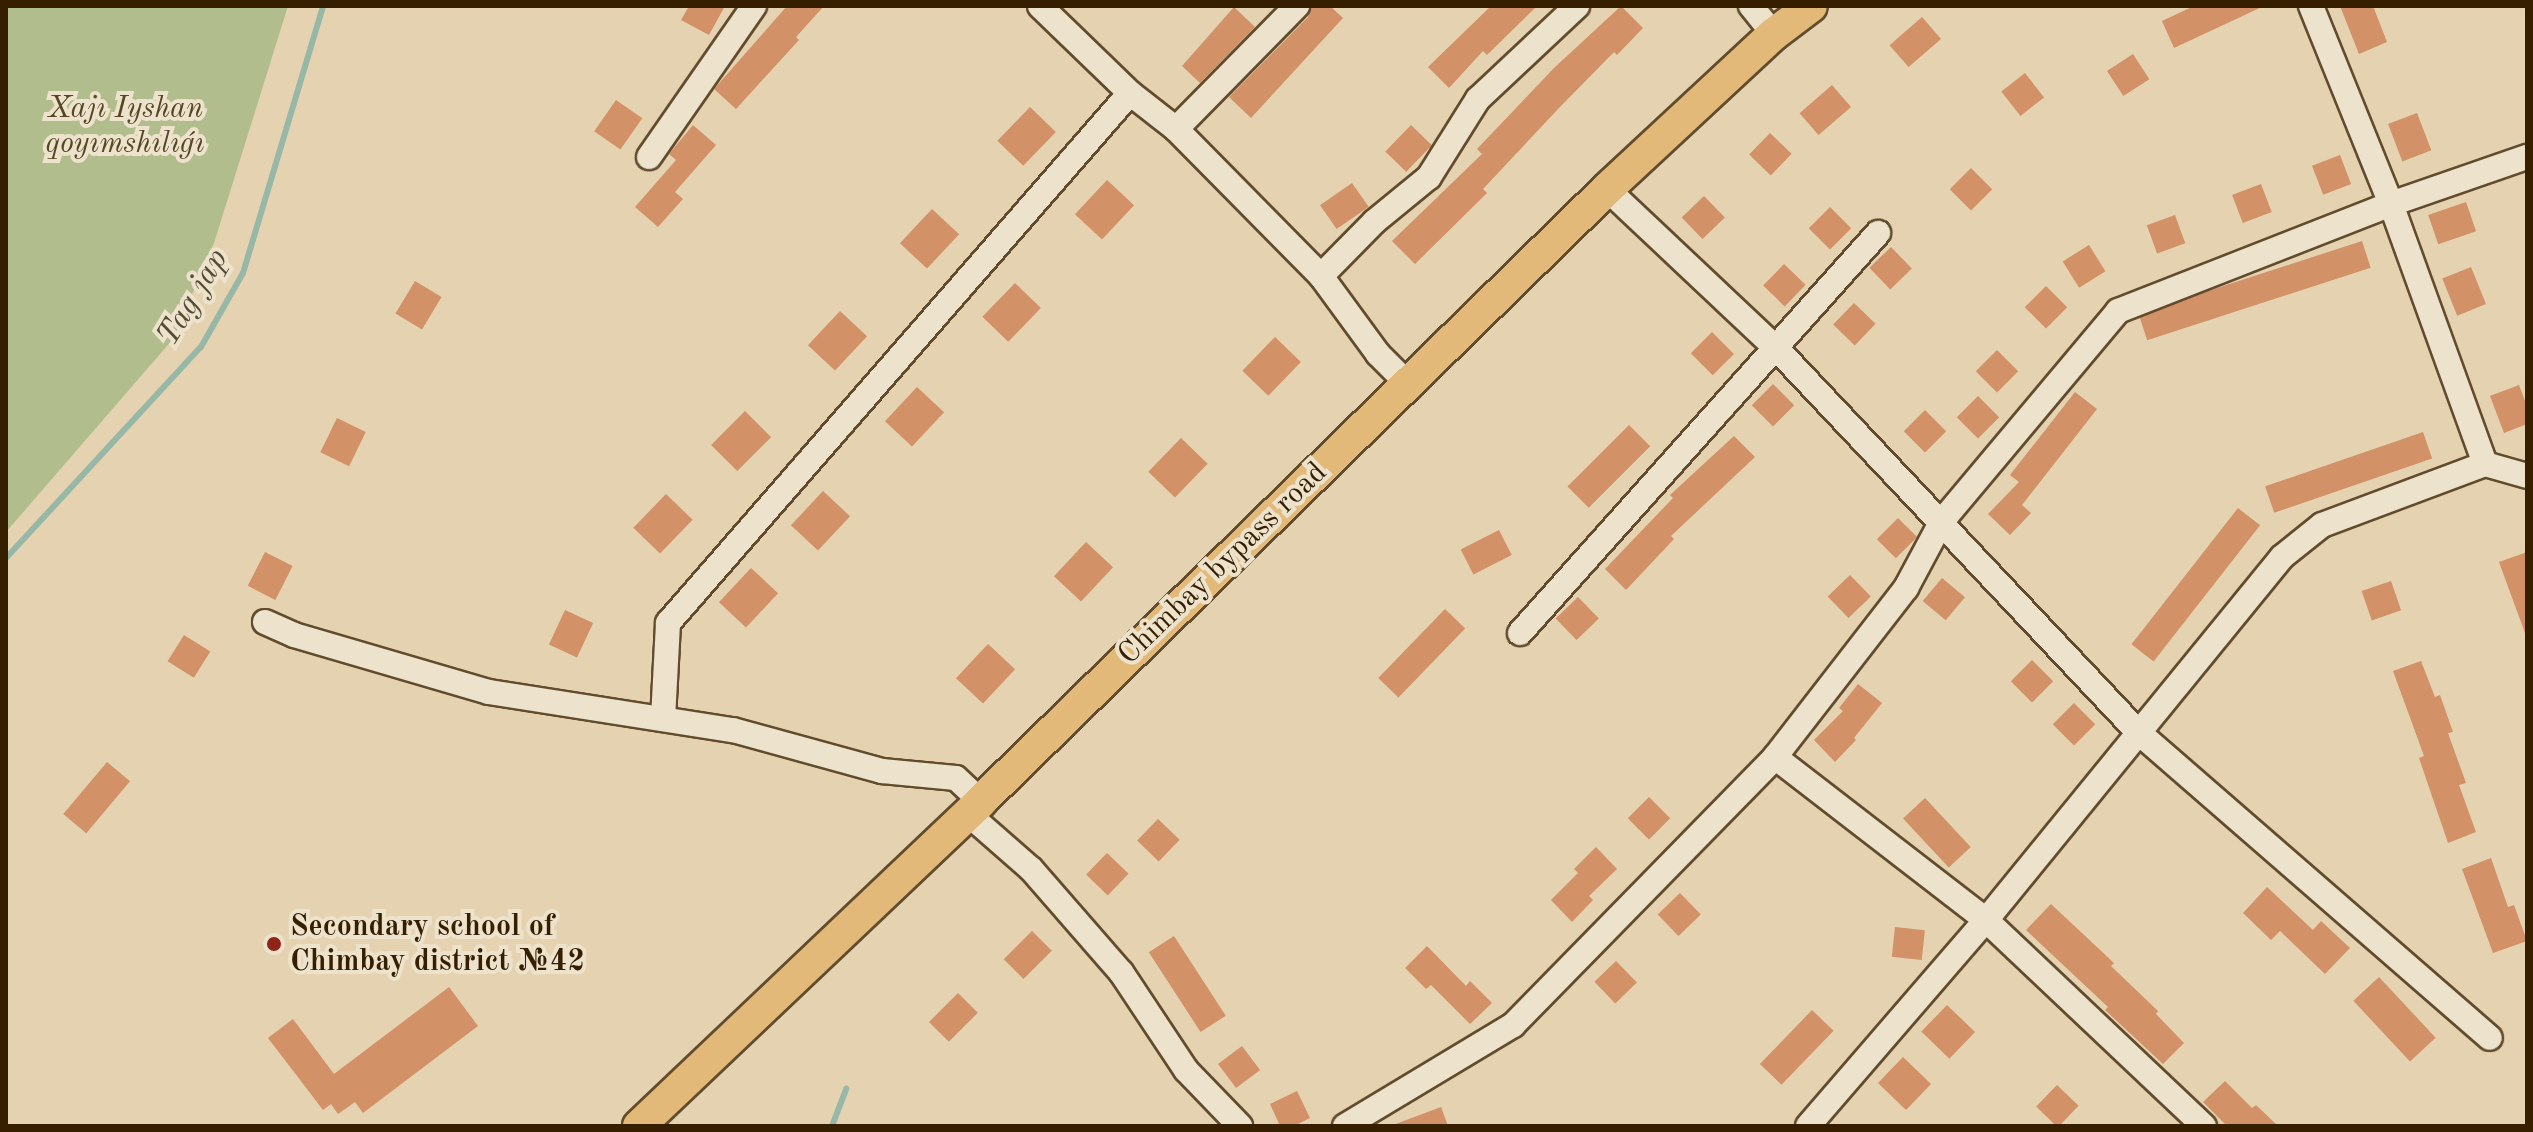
<!DOCTYPE html>
<meta charset="utf-8">
<style>
body{margin:0}
#map{position:relative;width:2533px;height:1132px;overflow:hidden;background:#e4d2b0;font-family:"Old Standard TT",serif}
div>[style]{position:absolute}
.green>*{inset:0;background:#b1bd8d}
.stream>*{height:6px;margin:-3px;padding:0 3px;transform-origin:3px;border-radius:3px;background:#97b8a6}
.building>*{inset:0;background:#d29167;transform-origin:0 0}
.roads{filter:drop-shadow(2px 0 #624c2d) drop-shadow(-2px 0 #624c2d) drop-shadow(0 2px #624c2d) drop-shadow(0 -2px #624c2d)}
.minor>*{height:24px;margin:-12px;padding:0 12px;transform-origin:12px;border-radius:12px;background:#ede2cc}
.major>*{height:32px;margin:-16px;padding:0 16px;transform-origin:16px;border-radius:16px;background:#e2b978}
.dots>*{width:22px;height:22px;translate:-50% -50%;box-sizing:border-box;border:4px solid #ede2cc;border-radius:50%}
span{translate:-50% -50%;white-space:nowrap;text-align:center;line-height:1.15;-webkit-text-stroke:8px #ede2cc;paint-order:stroke}
.park-label{font-size:30px;color:#554624;font-style:italic}
.street-label{font-size:30px;color:#361f01}
.poi-label{font-size:30px;color:#361f01;font-weight:700}
.left{translate:0 -50%;text-align:left}
.water-label{font-size:32px;color:#534d33;font-style:italic}
.frame{position:absolute;inset:0;border:8px solid #361f01;pointer-events:none}
</style>
<div id="map">
<div class="green">
<i style="clip-path:polygon(6px 6px,288px 6px,214px 243px,173px 339px,6px 532px)"></i>
</div>
<div class="stream">
<i style="left:6px;top:558px;width:287px;rotate:-47.3deg"></i>
<i style="left:201px;top:347px;width:85px;rotate:-60.4deg"></i>
<i style="left:243px;top:273px;width:279px;rotate:-73.3deg"></i>
<i style="left:832px;top:1126px;width:40px;rotate:-69deg"></i>
</div>
<div class="building">
<i style="clip-path:polygon(689px 6px,725px 6px,709px 35px,681px 20px)"></i>
<i style="clip-path:polygon(787px 6px,824px 6px,796px 37px,799px 40px,736px 109px,714px 89px)"></i>
<i style="clip-path:polygon(1312px 6px,1330px 6px,1343px 18px,1251px 118px,1229px 97px,1308px 17px)"></i>
<i style="clip-path:polygon(1491px 6px,1537px 6px,1487px 55px,1483px 51px,1449px 88px,1428px 67px)"></i>
<i style="clip-path:polygon(1621px 6px,1643px 28px,1617px 55px,1614px 52px,1559px 108px,1483px 189px,1487px 193px,1415px 264px,1392px 241px,1482px 154px,1477px 149px,1554px 68px)"></i>
<i style="clip-path:polygon(2194px 6px,2264px 6px,2174px 48px,2162px 21px)"></i>
<i style="clip-path:polygon(2340px 6px,2373px 6px,2387px 42px,2359px 54px)"></i>
<i style="clip-path:polygon(1234px 7px,1255px 27px,1200px 83px,1182px 66px)"></i>
<i style="left:1922px;top:17px;width:29px;height:43px;rotate:49deg"></i>
<i style="left:2133px;top:54px;width:30px;height:31px;rotate:57deg"></i>
<i style="left:2025px;top:73px;width:31px;height:30px;rotate:52deg"></i>
<i style="left:1832px;top:85px;width:29px;height:43px;rotate:49deg"></i>
<i style="left:616px;top:100px;width:32px;height:38px;rotate:35deg"></i>
<i style="left:1030px;top:107px;width:36px;height:47px;rotate:44deg"></i>
<i style="left:2417px;top:113px;width:40px;height:31px;rotate:69deg"></i>
<i style="clip-path:polygon(693px 125px,716px 145px,675px 192px,683px 199px,658px 227px,635px 207px,676px 160px,669px 154px)"></i>
<i style="left:1411px;top:125px;width:29px;height:37px;rotate:44deg"></i>
<i style="left:1770px;top:133px;width:30px;height:30px;rotate:44deg"></i>
<i style="left:2340px;top:155px;width:31px;height:30px;rotate:69deg"></i>
<i style="left:1971px;top:168px;width:30px;height:30px;rotate:45deg"></i>
<i style="left:1107px;top:180px;width:37px;height:47px;rotate:43deg"></i>
<i style="left:1352px;top:183px;width:29px;height:39px;rotate:55deg"></i>
<i style="left:2261px;top:184px;width:30px;height:31px;rotate:69deg"></i>
<i style="left:1704px;top:196px;width:30px;height:31px;rotate:46deg"></i>
<i style="left:2466px;top:202px;width:31px;height:40px;rotate:71deg"></i>
<i style="left:1830px;top:207px;width:30px;height:30px;rotate:45deg"></i>
<i style="left:932px;top:209px;width:37px;height:47px;rotate:43deg"></i>
<i style="left:2175px;top:215px;width:30px;height:30px;rotate:70deg"></i>
<i style="left:2362px;top:241px;width:28px;height:235px;rotate:72deg"></i>
<i style="left:2089px;top:245px;width:31px;height:31px;rotate:58deg"></i>
<i style="left:1891px;top:247px;width:30px;height:30px;rotate:46deg"></i>
<i style="left:1784px;top:264px;width:30px;height:30px;rotate:44deg"></i>
<i style="left:2471px;top:267px;width:40px;height:31px;rotate:68deg"></i>
<i style="left:415px;top:281px;width:31px;height:38px;rotate:31deg"></i>
<i style="left:1015px;top:283px;width:36px;height:47px;rotate:44deg"></i>
<i style="left:2046px;top:286px;width:30px;height:30px;rotate:45deg"></i>
<i style="left:1854px;top:303px;width:30px;height:30px;rotate:44deg"></i>
<i style="left:840px;top:311px;width:37px;height:47px;rotate:43deg"></i>
<i style="left:1712px;top:332px;width:31px;height:30px;rotate:45deg"></i>
<i style="left:1275px;top:337px;width:36px;height:47px;rotate:44deg"></i>
<i style="left:1997px;top:350px;width:30px;height:30px;rotate:45deg"></i>
<i style="left:1773px;top:384px;width:30px;height:30px;rotate:45deg"></i>
<i style="clip-path:polygon(2519px 385px,2527px 406px,2527px 424px,2504px 433px,2490px 396px)"></i>
<i style="left:917px;top:387px;width:37px;height:47px;rotate:43deg"></i>
<i style="clip-path:polygon(2075px 392px,2097px 409px,2022px 505px,2031px 513px,2010px 535px,1988px 514px,2019px 482px,2010px 475px)"></i>
<i style="left:1978px;top:396px;width:30px;height:30px;rotate:45deg"></i>
<i style="left:1925px;top:410px;width:30px;height:30px;rotate:45deg"></i>
<i style="left:745px;top:411px;width:37px;height:48px;rotate:45deg"></i>
<i style="left:337px;top:418px;width:32px;height:38px;rotate:26deg"></i>
<i style="left:1629px;top:425px;width:30px;height:87px;rotate:45deg"></i>
<i style="left:2423px;top:432px;width:28px;height:167px;rotate:71deg"></i>
<i style="clip-path:polygon(1734px 436px,1755px 457px,1671px 536px,1674px 539px,1626px 590px,1605px 569px,1673px 498px,1670px 495px)"></i>
<i style="left:1181px;top:438px;width:37px;height:47px;rotate:44deg"></i>
<i style="left:823px;top:491px;width:37px;height:47px;rotate:43deg"></i>
<i style="left:666px;top:494px;width:37px;height:47px;rotate:44deg"></i>
<i style="left:2238px;top:508px;width:28px;height:173px;rotate:38deg"></i>
<i style="left:1898px;top:518px;width:27px;height:30px;rotate:45deg"></i>
<i style="left:1499px;top:530px;width:28px;height:43px;rotate:63deg"></i>
<i style="left:1086px;top:542px;width:37px;height:47px;rotate:43deg"></i>
<i style="left:265px;top:552px;width:31px;height:38px;rotate:27deg"></i>
<i style="clip-path:polygon(2527px 552px,2527px 633px,2525px 633px,2499px 562px)"></i>
<i style="left:751px;top:568px;width:37px;height:47px;rotate:43deg"></i>
<i style="left:1850px;top:575px;width:30px;height:31px;rotate:46deg"></i>
<i style="left:1942px;top:578px;width:30px;height:30px;rotate:40deg"></i>
<i style="left:2391px;top:581px;width:31px;height:31px;rotate:71deg"></i>
<i style="left:1578px;top:597px;width:30px;height:31px;rotate:46deg"></i>
<i style="left:1445px;top:609px;width:28px;height:96px;rotate:44deg"></i>
<i style="left:565px;top:610px;width:31px;height:38px;rotate:25deg"></i>
<i style="left:184px;top:635px;width:31px;height:31px;rotate:32deg"></i>
<i style="left:988px;top:644px;width:37px;height:47px;rotate:43deg"></i>
<i style="left:2032px;top:660px;width:30px;height:30px;rotate:45deg"></i>
<i style="clip-path:polygon(2421px 661px,2435px 697px,2440px 695px,2453px 732px,2448px 733px,2466px 783px,2459px 785px,2476px 832px,2448px 843px,2419px 758px,2424px 756px,2393px 671px)"></i>
<i style="clip-path:polygon(1858px 684px,1882px 703px,1854px 738px,1856px 740px,1835px 762px,1814px 740px,1843px 711px,1839px 708px)"></i>
<i style="left:2074px;top:703px;width:30px;height:30px;rotate:45deg"></i>
<i style="left:107px;top:762px;width:30px;height:68px;rotate:40deg"></i>
<i style="left:1649px;top:797px;width:30px;height:30px;rotate:45deg"></i>
<i style="left:1925px;top:798px;width:67px;height:30px;rotate:47deg"></i>
<i style="left:1158px;top:819px;width:30px;height:30px;rotate:44deg"></i>
<i style="clip-path:polygon(1596px 847px,1617px 869px,1589px 896px,1593px 900px,1572px 922px,1551px 900px,1578px 873px,1574px 869px)"></i>
<i style="left:1107px;top:853px;width:30px;height:30px;rotate:44deg"></i>
<i style="clip-path:polygon(2491px 858px,2508px 907px,2514px 905px,2527px 941px,2493px 953px,2462px 869px)"></i>
<i style="clip-path:polygon(2267px 887px,2313px 930px,2321px 921px,2350px 948px,2325px 974px,2280px 931px,2271px 940px,2243px 913px)"></i>
<i style="left:1680px;top:893px;width:30px;height:31px;rotate:46deg"></i>
<i style="clip-path:polygon(2051px 904px,2114px 963px,2111px 966px,2158px 1011px,2156px 1014px,2184px 1043px,2163px 1064px,2105px 1010px,2108px 1007px,2026px 930px)"></i>
<i style="left:1895px;top:927px;width:30px;height:30px;rotate:6deg"></i>
<i style="left:1032px;top:931px;width:28px;height:40px;rotate:45deg"></i>
<i style="left:1174px;top:936px;width:95px;height:30px;rotate:57deg"></i>
<i style="clip-path:polygon(1427px 946px,1466px 986px,1470px 981px,1492px 1003px,1470px 1024px,1431px 985px,1426px 989px,1405px 968px)"></i>
<i style="left:1616px;top:961px;width:30px;height:30px;rotate:46deg"></i>
<i style="left:2379px;top:977px;width:83px;height:35px;rotate:47deg"></i>
<i style="clip-path:polygon(449px 987px,478px 1026px,363px 1113px,355px 1102px,338px 1114px,331px 1104px,323px 1110px,268px 1038px,293px 1019px,334px 1074px)"></i>
<i style="left:958px;top:993px;width:28px;height:41px;rotate:45deg"></i>
<i style="left:1947px;top:1005px;width:39px;height:37px;rotate:44deg"></i>
<i style="left:1812px;top:1010px;width:30px;height:75px;rotate:44deg"></i>
<i style="left:1242px;top:1046px;width:30px;height:30px;rotate:53deg"></i>
<i style="left:1903px;top:1057px;width:39px;height:36px;rotate:44deg"></i>
<i style="clip-path:polygon(2225px 1081px,2252px 1108px,2256px 1105px,2278px 1126px,2227px 1126px,2203px 1102px)"></i>
<i style="left:2057px;top:1085px;width:30px;height:30px;rotate:44deg"></i>
<i style="clip-path:polygon(1297px 1091px,1310px 1118px,1294px 1126px,1280px 1126px,1270px 1104px)"></i>
<i style="clip-path:polygon(1441px 1107px,1448px 1126px,1393px 1126px,1393px 1125px)"></i>
</div>
<div class="roads">
<div class="minor">
<i style="left:1040px;top:6px;width:125px;rotate:44deg"></i>
<i style="left:1130px;top:93px;width:58px;rotate:38deg"></i>
<i style="left:1176px;top:129px;width:206px;rotate:45.4deg"></i>
<i style="left:1321px;top:276px;width:97px;rotate:53.8deg"></i>
<i style="left:1378px;top:354px;width:41px;rotate:45deg"></i>
<i style="left:1751px;top:6px;width:36px;rotate:51deg"></i>
<i style="left:2311px;top:6px;width:214px;rotate:68deg"></i>
<i style="left:2391px;top:204px;width:276px;rotate:70.1deg"></i>
<i style="left:1176px;top:129px;width:173px;rotate:-45.5deg"></i>
<i style="left:649px;top:157px;width:184px;rotate:-55.2deg"></i>
<i style="left:1607px;top:189px;width:233px;rotate:43.3deg"></i>
<i style="left:1777px;top:349px;width:526px;rotate:46.69deg"></i>
<i style="left:2138px;top:732px;width:466px;rotate:41deg"></i>
<i style="left:1321px;top:276px;width:76px;rotate:-45.5deg"></i>
<i style="left:1374px;top:222px;width:71px;rotate:-39.3deg"></i>
<i style="left:1429px;top:177px;width:92px;rotate:-57.9deg"></i>
<i style="left:1478px;top:99px;width:136px;rotate:-43.2deg"></i>
<i style="left:265px;top:622px;width:32px;rotate:24deg"></i>
<i style="left:294px;top:635px;width:203px;rotate:16.3deg"></i>
<i style="left:489px;top:692px;width:247px;rotate:8.9deg"></i>
<i style="left:733px;top:730px;width:155px;rotate:15.4deg"></i>
<i style="left:882px;top:771px;width:74px;rotate:5.4deg"></i>
<i style="left:956px;top:778px;width:34px;rotate:43deg"></i>
<i style="left:1520px;top:633px;width:537px;rotate:-48.17deg"></i>
<i style="left:663px;top:719px;width:96px;rotate:-87deg"></i>
<i style="left:668px;top:623px;width:703px;rotate:-48.92deg"></i>
<i style="left:1775px;top:757px;width:267px;rotate:37.7deg"></i>
<i style="left:1986px;top:920px;width:300px;rotate:43.4deg"></i>
<i style="left:967px;top:813px;width:85px;rotate:41.2deg"></i>
<i style="left:1031px;top:869px;width:137px;rotate:48.9deg"></i>
<i style="left:1121px;top:972px;width:118px;rotate:56.4deg"></i>
<i style="left:1186px;top:1070px;width:78px;rotate:46deg"></i>
<i style="left:1345px;top:1126px;width:196px;rotate:-31deg"></i>
<i style="left:1513px;top:1025px;width:375px;rotate:-45.6deg"></i>
<i style="left:1775px;top:757px;width:214px;rotate:-52.2deg"></i>
<i style="left:1906px;top:588px;width:76px;rotate:-61.8deg"></i>
<i style="left:1942px;top:521px;width:274px;rotate:-50deg"></i>
<i style="left:2118px;top:311px;width:293px;rotate:-21.4deg"></i>
<i style="left:2391px;top:204px;width:144px;rotate:-19.1deg"></i>
<i style="left:1808px;top:1126px;width:272px;rotate:-49.2deg"></i>
<i style="left:1986px;top:920px;width:468px;rotate:-50.8deg"></i>
<i style="left:2282px;top:557px;width:51px;rotate:-38.7deg"></i>
<i style="left:2322px;top:525px;width:174px;rotate:-20.5deg"></i>
<i style="left:2485px;top:464px;width:44px;rotate:15.9deg"></i>
</div>
<div class="major">
<i style="left:639px;top:1126px;width:472px;rotate:-43.5deg"></i>
<i style="left:981px;top:801px;width:875px;rotate:-44.35deg"></i>
<i style="left:1607px;top:189px;width:228px;rotate:-42.9deg"></i>
<i style="left:1774px;top:34px;width:46px;rotate:-37.1deg"></i>
</div>
</div>
<div class="dots">
<i style="left:274px;top:944px;background:#8f2418"></i>
</div>
<div class="park-label">
<span style="left:125px;top:126px">Xajı Iyshan<br>qoyımshılıǵı</span>
</div>
<div class="street-label">
<span style="left:1223px;top:564px;rotate:-44deg">Chimbay bypass road</span>
</div>
<div class="poi-label">
<span class="left" style="left:290px;top:944px">Secondary school of<br>Chimbay district №42</span>
</div>
<div class="water-label">
<span style="left:194px;top:298px;rotate:-59deg">Tag jap</span>
</div>
<div class="frame"></div>
</div>
